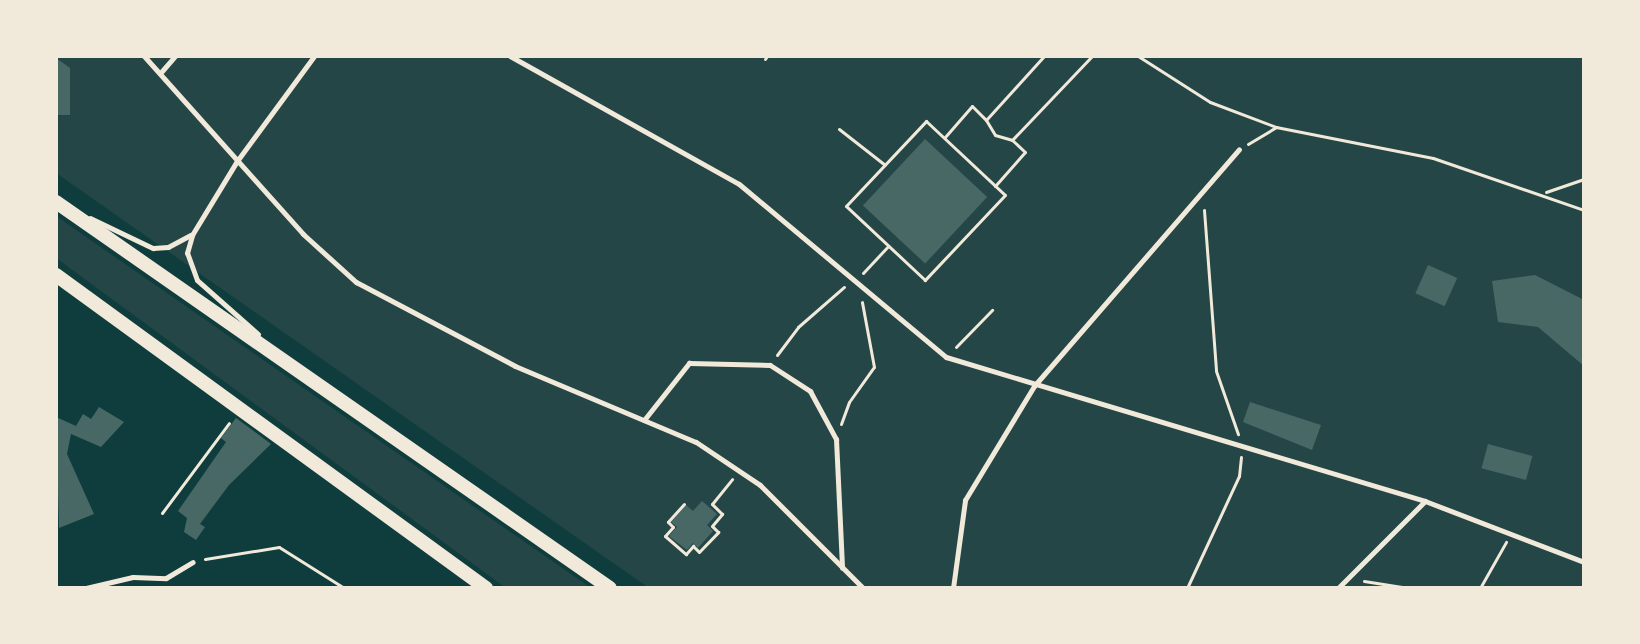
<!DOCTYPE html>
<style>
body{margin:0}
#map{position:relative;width:1640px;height:644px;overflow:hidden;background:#0f3d3e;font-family:"Nunito Sans",sans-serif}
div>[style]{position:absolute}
.green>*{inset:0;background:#244646}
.building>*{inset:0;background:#486865;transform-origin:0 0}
.path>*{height:3px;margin:-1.5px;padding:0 1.5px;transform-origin:1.5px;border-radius:1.5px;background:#f1e9da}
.service>*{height:5px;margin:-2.5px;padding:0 2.5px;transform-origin:2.5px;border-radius:2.5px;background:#f1e9da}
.secondary>*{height:14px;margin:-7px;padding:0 7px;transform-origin:7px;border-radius:7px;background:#f1e9da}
span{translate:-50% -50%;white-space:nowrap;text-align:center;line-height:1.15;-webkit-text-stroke:8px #f1e9da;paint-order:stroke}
.frame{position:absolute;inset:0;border:58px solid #f1e9da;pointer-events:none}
</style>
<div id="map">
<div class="green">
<i style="clip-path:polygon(56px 56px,1584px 56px,1584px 588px,649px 588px,56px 173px)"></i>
<i style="clip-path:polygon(56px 216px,315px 396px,591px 588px,506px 588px,56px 258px)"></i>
</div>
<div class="building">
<i style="clip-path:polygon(56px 58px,70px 68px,70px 115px,56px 115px)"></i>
<i style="left:925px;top:139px;width:85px;height:91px;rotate:43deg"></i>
<i style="left:1428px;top:265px;width:32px;height:31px;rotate:24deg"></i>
<i style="clip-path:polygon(1535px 275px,1584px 300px,1584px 366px,1538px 327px,1498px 322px,1492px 281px)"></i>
<i style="clip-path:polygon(1250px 402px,1321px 425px,1312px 450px,1243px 422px)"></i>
<i style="clip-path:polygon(99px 407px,124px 422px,101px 447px,71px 434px,67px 454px,94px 514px,59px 528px,56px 417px,76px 426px,83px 414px,91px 419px)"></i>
<i style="clip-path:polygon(236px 418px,271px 444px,229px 485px,200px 524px,205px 527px,196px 540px,184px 532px,187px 518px,178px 511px,226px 442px,221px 438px)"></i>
<i style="left:1488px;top:444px;width:46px;height:25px;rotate:15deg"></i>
<i style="clip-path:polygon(702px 501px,717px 514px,707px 525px,713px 531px,698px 548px,693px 543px,687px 550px,669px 536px,677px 527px,671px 522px,686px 505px,693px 511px)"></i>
</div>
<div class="path">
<i style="left:1044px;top:56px;width:86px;rotate:132.2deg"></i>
<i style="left:986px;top:120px;width:17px;rotate:59deg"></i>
<i style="left:995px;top:135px;width:18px;rotate:16deg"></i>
<i style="left:1012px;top:140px;width:116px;rotate:-46.4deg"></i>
<i style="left:1138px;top:56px;width:85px;rotate:32.6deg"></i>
<i style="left:1210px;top:102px;width:71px;rotate:20.7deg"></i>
<i style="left:1276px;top:127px;width:160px;rotate:11.2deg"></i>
<i style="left:1433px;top:158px;width:160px;rotate:19deg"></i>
<i style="left:765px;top:59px;width:4px;rotate:-56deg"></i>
<i style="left:926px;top:121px;width:108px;rotate:43.1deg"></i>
<i style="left:1005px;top:195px;width:117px;rotate:133.3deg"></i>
<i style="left:925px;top:280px;width:108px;rotate:-136.9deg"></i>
<i style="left:846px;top:206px;width:117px;rotate:-46.7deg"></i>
<i style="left:839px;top:129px;width:58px;rotate:38deg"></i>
<i style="left:945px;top:137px;width:41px;rotate:-48.9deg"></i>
<i style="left:972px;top:106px;width:20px;rotate:45deg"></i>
<i style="left:1248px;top:144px;width:33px;rotate:-31deg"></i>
<i style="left:995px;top:186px;width:45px;rotate:-48.6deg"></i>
<i style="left:1025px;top:152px;width:18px;rotate:-137deg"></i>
<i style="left:1546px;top:192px;width:40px;rotate:-18.9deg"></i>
<i style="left:1204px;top:210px;width:161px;rotate:85.7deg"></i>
<i style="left:1216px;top:371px;width:67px;rotate:70.8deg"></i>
<i style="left:863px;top:273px;width:37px;rotate:-47deg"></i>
<i style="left:956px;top:347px;width:52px;rotate:-45.8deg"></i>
<i style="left:777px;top:355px;width:35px;rotate:-53deg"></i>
<i style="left:798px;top:327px;width:61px;rotate:-41deg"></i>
<i style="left:841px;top:424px;width:23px;rotate:-70deg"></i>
<i style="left:849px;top:402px;width:43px;rotate:-54.5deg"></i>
<i style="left:874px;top:367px;width:66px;rotate:-100.5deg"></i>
<i style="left:684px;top:504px;width:24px;rotate:132deg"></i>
<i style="left:668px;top:522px;width:7px;rotate:45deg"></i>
<i style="left:673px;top:527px;width:12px;rotate:132deg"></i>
<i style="left:665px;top:536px;width:28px;rotate:41deg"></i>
<i style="left:686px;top:554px;width:11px;rotate:-49deg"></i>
<i style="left:693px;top:546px;width:8px;rotate:45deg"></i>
<i style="left:699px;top:552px;width:28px;rotate:-46deg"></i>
<i style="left:718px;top:532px;width:8px;rotate:-135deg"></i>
<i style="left:712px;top:526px;width:16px;rotate:-50deg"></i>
<i style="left:722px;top:514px;width:14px;rotate:-135deg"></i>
<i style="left:712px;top:504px;width:32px;rotate:-51deg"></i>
<i style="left:162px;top:513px;width:112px;rotate:-53.3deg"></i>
<i style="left:205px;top:559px;width:75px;rotate:-9.2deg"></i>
<i style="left:279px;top:547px;width:77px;rotate:32.2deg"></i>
<i style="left:1364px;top:581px;width:45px;rotate:9deg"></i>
<i style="left:1187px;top:588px;width:123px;rotate:-65.1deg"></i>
<i style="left:1239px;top:476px;width:19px;rotate:-84deg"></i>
<i style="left:1480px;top:588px;width:53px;rotate:-60.5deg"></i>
</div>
<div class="service">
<i style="left:144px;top:56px;width:239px;rotate:48.2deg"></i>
<i style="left:303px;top:234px;width:72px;rotate:42.2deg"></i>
<i style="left:356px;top:282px;width:180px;rotate:27.8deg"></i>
<i style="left:515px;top:366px;width:196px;rotate:22.8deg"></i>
<i style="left:696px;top:442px;width:77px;rotate:33.9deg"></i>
<i style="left:760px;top:485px;width:146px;rotate:45deg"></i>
<i style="left:510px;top:56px;width:262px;rotate:29.2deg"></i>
<i style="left:739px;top:184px;width:270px;rotate:39.9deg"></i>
<i style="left:946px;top:357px;width:500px;rotate:16.73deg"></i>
<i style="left:162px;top:71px;width:20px;rotate:-49deg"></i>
<i style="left:90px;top:218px;width:70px;rotate:25.5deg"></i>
<i style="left:153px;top:248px;width:15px;rotate:-4deg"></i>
<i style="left:168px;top:247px;width:26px;rotate:-28deg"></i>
<i style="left:258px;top:334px;width:81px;rotate:-138.5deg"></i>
<i style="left:197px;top:280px;width:29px;rotate:-110deg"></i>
<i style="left:187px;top:253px;width:19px;rotate:-74deg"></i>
<i style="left:192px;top:235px;width:87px;rotate:-58.7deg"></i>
<i style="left:237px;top:161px;width:130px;rotate:-53.7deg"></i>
<i style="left:644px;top:420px;width:73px;rotate:-51.7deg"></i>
<i style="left:689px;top:363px;width:81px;rotate:1.4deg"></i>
<i style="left:770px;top:365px;width:48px;rotate:33deg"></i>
<i style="left:810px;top:391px;width:55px;rotate:61.6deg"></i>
<i style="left:836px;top:439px;width:129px;rotate:87.3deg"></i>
<i style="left:86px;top:588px;width:48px;rotate:-13.2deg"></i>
<i style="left:133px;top:577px;width:33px;rotate:2deg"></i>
<i style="left:166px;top:578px;width:31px;rotate:-31deg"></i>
<i style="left:953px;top:588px;width:89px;rotate:-82.2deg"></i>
<i style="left:965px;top:500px;width:133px;rotate:-58.8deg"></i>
<i style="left:1034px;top:386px;width:313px;rotate:-49.1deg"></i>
<i style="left:1338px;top:588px;width:123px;rotate:-45deg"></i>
<i style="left:1425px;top:501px;width:170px;rotate:21deg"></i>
</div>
<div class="secondary">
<i style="left:56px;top:202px;width:675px;rotate:34.87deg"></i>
<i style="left:56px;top:275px;width:532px;rotate:36.05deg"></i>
</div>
<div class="frame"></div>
</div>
